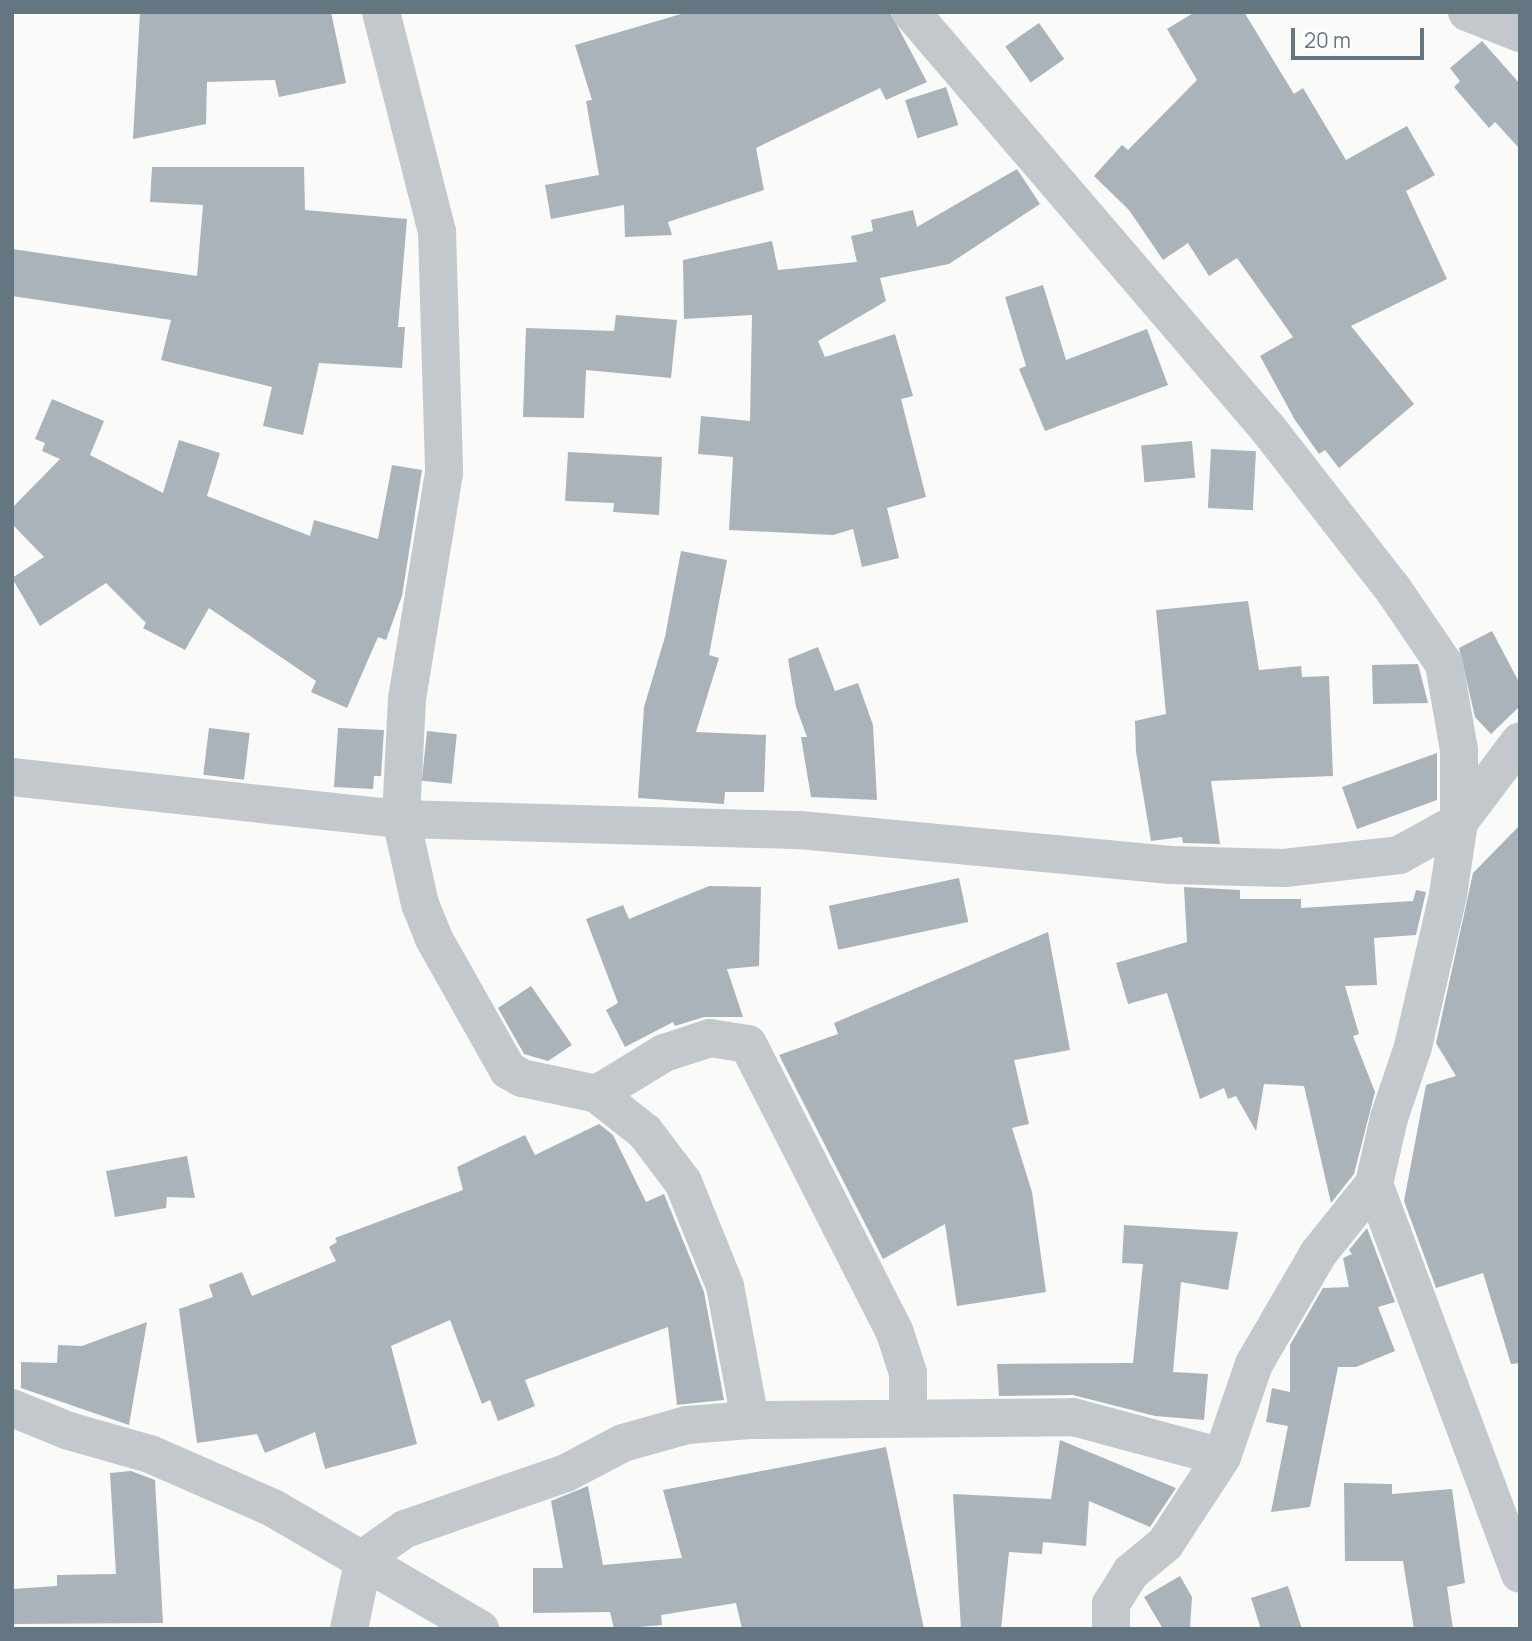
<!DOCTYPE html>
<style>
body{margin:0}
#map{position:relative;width:1532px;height:1641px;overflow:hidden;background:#fafaf8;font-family:Manrope,sans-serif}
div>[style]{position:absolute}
.building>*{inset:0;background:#aab3b9;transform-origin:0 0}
.minor>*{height:38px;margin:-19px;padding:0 19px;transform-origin:19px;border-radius:19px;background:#c3c8cc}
span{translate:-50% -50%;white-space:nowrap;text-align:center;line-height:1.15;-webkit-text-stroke:7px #fff;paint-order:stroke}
.frame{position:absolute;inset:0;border:14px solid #657683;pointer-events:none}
.scale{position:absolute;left:1291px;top:28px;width:133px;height:32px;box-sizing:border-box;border:4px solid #657683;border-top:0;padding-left:9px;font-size:21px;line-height:24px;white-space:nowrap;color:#657683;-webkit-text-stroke:5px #fff;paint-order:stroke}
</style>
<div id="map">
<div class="building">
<i style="clip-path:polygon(140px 12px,331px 12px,346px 83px,279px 97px,275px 80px,207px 82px,206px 124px,133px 139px)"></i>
<i style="clip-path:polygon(688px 12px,890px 12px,927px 82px,886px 100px,880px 88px,756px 148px,764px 190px,668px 222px,672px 235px,625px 237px,624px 205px,551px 219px,545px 185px,599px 175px,586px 101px,592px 100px,575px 45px)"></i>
<i style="clip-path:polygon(1195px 12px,1244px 12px,1294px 94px,1303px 88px,1346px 160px,1407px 126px,1435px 175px,1406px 191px,1447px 279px,1351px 326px,1414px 404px,1339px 468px,1325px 450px,1319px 454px,1295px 420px,1260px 356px,1293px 337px,1237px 258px,1209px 276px,1188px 243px,1163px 260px,1129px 210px,1094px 176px,1122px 145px,1128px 150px,1197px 80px,1167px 29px)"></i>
<i style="left:1039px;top:23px;width:44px;height:41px;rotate:55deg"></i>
<i style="clip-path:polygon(1482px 41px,1520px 84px,1520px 149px,1495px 122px,1489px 128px,1454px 87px,1460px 81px,1450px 68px)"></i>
<i style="left:946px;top:87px;width:40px;height:43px;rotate:72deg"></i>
<i style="clip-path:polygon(152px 167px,304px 167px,305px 210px,407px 219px,398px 327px,405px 327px,402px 368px,319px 363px,303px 435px,263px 426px,272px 387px,161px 360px,171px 320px,12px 296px,12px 249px,197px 276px,203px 205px,150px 202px)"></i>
<i style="clip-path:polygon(1017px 169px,1040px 204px,949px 264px,880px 278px,886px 301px,818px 341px,825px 357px,895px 334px,913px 396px,901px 399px,926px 497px,887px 508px,899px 558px,862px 567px,853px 529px,833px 535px,729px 530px,733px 457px,698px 454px,701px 416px,750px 421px,752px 315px,684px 319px,683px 260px,772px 241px,778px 270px,857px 262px,851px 236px,873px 231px,871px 220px,913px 210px,917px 227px)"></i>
<i style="clip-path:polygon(1043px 285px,1066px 360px,1147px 329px,1168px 385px,1045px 431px,1019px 369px,1026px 366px,1005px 297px)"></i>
<i style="clip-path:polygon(616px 315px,677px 320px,671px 378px,586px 370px,584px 418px,523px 417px,526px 328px,614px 331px)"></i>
<i style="clip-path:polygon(52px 399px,104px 421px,90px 455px,163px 493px,179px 440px,220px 453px,207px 496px,310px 536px,314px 520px,378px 539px,392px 465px,422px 470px,402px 596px,386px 640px,378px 637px,347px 708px,311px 692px,316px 681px,209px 608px,185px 650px,143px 628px,146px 623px,106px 583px,40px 626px,12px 578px,44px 557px,12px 524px,12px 508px,60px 459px,42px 451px,45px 443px,35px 439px)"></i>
<i style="left:1192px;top:441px;width:37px;height:51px;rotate:85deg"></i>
<i style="left:1211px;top:449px;width:45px;height:59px;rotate:3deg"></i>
<i style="clip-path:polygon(568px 452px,662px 457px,659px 515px,613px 512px,614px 503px,565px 501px)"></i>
<i style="clip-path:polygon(681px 551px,727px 560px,709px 655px,719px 658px,696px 732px,766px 735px,764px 792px,725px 792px,724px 804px,638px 798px,644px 707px,665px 637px)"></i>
<i style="clip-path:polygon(1248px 601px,1259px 670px,1301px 666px,1302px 677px,1329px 676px,1333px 776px,1211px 781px,1220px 844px,1183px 843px,1182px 837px,1151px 841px,1136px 752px,1135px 721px,1166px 714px,1156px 610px)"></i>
<i style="clip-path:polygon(1492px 631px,1520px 684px,1520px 706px,1491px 734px,1475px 717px,1459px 648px)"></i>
<i style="clip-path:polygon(818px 647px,835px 691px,858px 683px,873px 725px,877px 800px,811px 797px,801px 737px,807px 737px,796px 707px,788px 659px)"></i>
<i style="clip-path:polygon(1418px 664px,1428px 703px,1373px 704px,1372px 665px)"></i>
<i style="left:209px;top:728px;width:41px;height:47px;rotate:7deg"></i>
<i style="clip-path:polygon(338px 728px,384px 730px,381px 776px,374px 776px,373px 789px,334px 787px)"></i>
<i style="left:427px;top:731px;width:30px;height:50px;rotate:6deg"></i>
<i style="clip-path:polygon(1437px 753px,1437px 800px,1357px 829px,1342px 787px)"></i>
<i style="clip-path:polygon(1520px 825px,1520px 1363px,1511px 1364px,1483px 1273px,1436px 1288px,1404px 1201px,1426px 1085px,1456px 1076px,1436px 1043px,1473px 873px)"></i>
<i style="left:959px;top:878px;width:45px;height:133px;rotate:78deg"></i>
<i style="clip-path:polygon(709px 886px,761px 887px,759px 966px,727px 969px,743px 1017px,704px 1017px,675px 1026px,673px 1022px,625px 1047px,606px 1010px,618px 1003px,586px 919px,623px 905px,629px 919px)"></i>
<i style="clip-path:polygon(1184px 887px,1240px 890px,1240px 899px,1301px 899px,1301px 908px,1413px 901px,1416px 890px,1426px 892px,1416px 935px,1374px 938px,1377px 985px,1345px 986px,1359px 1034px,1353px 1036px,1375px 1092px,1354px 1174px,1331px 1203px,1304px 1086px,1264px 1084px,1256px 1131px,1236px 1096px,1228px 1099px,1224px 1088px,1200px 1099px,1167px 993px,1128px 1004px,1116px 963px,1187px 942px)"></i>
<i style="clip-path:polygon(1048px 932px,1070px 1050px,1014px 1060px,1029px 1124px,1012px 1128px,1032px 1192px,1046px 1292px,957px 1306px,945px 1224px,883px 1259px,779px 1055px,838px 1034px,834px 1023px)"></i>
<i style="clip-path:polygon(531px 986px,572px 1045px,548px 1061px,524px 1054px,498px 1008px)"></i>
<i style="clip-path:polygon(599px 1124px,613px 1135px,646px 1202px,664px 1194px,704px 1292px,724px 1400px,677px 1405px,668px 1327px,525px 1380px,535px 1406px,498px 1421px,490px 1400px,482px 1404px,450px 1320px,391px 1346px,417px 1444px,325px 1469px,315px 1432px,265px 1453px,257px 1434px,197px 1443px,179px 1309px,213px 1297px,209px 1285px,242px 1272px,252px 1296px,336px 1261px,329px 1247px,337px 1242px,335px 1238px,463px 1190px,457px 1167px,525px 1135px,535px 1155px)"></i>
<i style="clip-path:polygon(187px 1156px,195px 1198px,167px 1197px,166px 1208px,115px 1217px,106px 1171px)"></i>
<i style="clip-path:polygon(1124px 1225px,1238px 1232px,1228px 1290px,1181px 1282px,1173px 1372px,1208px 1374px,1204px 1420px,1155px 1416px,1073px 1395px,999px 1396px,997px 1364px,1133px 1363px,1143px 1264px,1122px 1263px)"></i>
<i style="clip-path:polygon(1367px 1228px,1395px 1302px,1378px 1307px,1395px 1351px,1356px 1367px,1338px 1367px,1310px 1507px,1271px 1512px,1288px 1426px,1266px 1422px,1272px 1388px,1290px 1392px,1290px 1345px,1323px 1288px,1349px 1287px,1343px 1258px,1352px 1254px,1349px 1250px)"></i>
<i style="clip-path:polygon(147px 1322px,129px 1425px,21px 1388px,21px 1362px,57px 1363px,58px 1345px,82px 1346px)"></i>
<i style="clip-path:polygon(1060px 1440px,1176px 1488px,1150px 1527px,1089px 1501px,1086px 1546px,1043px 1542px,1042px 1554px,1009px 1552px,1001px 1629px,961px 1629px,953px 1494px,1051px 1499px)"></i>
<i style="clip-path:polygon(886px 1447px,924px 1629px,742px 1629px,736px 1603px,661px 1615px,662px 1625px,614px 1629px,610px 1612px,533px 1613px,533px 1568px,563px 1568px,551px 1501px,588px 1486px,603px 1565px,682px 1558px,663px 1490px)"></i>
<i style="clip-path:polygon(131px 1471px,155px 1480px,163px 1623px,12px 1624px,12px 1589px,57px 1586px,57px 1575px,116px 1574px,110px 1473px)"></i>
<i style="clip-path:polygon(1344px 1483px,1392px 1484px,1392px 1494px,1452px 1489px,1465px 1583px,1447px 1587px,1453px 1629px,1414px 1629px,1403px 1561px,1345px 1561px)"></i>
<i style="clip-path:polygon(1180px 1576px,1192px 1597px,1190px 1629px,1163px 1629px,1144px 1597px)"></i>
<i style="clip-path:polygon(1288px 1586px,1302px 1629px,1261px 1629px,1251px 1598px)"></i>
</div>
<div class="minor">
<i style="left:381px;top:12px;width:227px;rotate:75.7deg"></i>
<i style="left:437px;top:232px;width:241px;rotate:88.3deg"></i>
<i style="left:444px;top:473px;width:229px;rotate:99.3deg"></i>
<i style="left:407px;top:699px;width:120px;rotate:92.9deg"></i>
<i style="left:401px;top:819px;width:87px;rotate:77.4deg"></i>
<i style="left:420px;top:904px;width:35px;rotate:68deg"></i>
<i style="left:433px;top:937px;width:153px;rotate:60.6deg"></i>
<i style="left:508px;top:1070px;width:16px;rotate:30deg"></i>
<i style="left:522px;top:1078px;width:77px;rotate:12deg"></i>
<i style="left:597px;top:1094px;width:61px;rotate:38.4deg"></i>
<i style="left:645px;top:1132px;width:63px;rotate:52.8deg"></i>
<i style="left:683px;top:1182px;width:112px;rotate:68deg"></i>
<i style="left:725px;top:1286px;width:136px;rotate:79.4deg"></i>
<i style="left:911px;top:12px;width:550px;rotate:49.42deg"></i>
<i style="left:1269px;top:430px;width:202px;rotate:52.1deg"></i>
<i style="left:1393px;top:589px;width:91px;rotate:55.8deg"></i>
<i style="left:1444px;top:664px;width:87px;rotate:80.1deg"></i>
<i style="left:1459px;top:750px;width:72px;rotate:90deg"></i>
<i style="left:1459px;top:822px;width:74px;rotate:98.6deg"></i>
<i style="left:1448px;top:895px;width:156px;rotate:103deg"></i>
<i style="left:1413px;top:1047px;width:75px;rotate:108.7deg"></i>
<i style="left:1389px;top:1118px;width:68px;rotate:102.8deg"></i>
<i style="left:1374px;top:1184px;width:90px;rotate:128.7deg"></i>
<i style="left:1318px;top:1254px;width:127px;rotate:120.2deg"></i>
<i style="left:1254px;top:1364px;width:98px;rotate:109deg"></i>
<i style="left:1222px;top:1457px;width:104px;rotate:123.2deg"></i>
<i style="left:1165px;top:1544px;width:44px;rotate:140.5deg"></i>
<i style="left:1131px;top:1572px;width:38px;rotate:122deg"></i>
<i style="left:1111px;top:1604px;width:25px;rotate:90deg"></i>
<i style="left:1467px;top:12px;width:57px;rotate:21.6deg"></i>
<i style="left:12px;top:777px;width:391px;rotate:6.2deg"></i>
<i style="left:401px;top:819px;width:399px;rotate:1.6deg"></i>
<i style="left:800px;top:830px;width:372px;rotate:5.4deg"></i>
<i style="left:1170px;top:865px;width:114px;rotate:1.5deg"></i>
<i style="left:1284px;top:868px;width:116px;rotate:-6.4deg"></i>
<i style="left:1399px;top:855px;width:68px;rotate:-28.8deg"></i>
<i style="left:1459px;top:822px;width:101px;rotate:-53deg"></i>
<i style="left:597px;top:1094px;width:79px;rotate:-31.5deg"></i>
<i style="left:664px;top:1053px;width:48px;rotate:-18.1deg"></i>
<i style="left:710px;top:1038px;width:38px;rotate:9deg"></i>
<i style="left:748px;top:1044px;width:324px;rotate:63deg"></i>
<i style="left:895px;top:1333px;width:42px;rotate:72deg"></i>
<i style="left:908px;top:1373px;width:44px;rotate:90deg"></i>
<i style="left:1374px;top:1184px;width:416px;rotate:69.5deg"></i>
<i style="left:12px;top:1408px;width:61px;rotate:22deg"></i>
<i style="left:69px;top:1431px;width:84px;rotate:15.9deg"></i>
<i style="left:150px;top:1454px;width:134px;rotate:23.7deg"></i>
<i style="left:273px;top:1508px;width:240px;rotate:30.3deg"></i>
<i style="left:349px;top:1629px;width:73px;rotate:-78.1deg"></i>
<i style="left:364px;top:1558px;width:50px;rotate:-35.3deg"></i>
<i style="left:405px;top:1529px;width:170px;rotate:-19.2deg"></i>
<i style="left:566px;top:1473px;width:64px;rotate:-27.8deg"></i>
<i style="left:623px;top:1443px;width:66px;rotate:-15.7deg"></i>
<i style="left:687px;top:1425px;width:63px;rotate:-4.5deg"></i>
<i style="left:750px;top:1420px;width:323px;rotate:-0.5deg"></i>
<i style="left:1073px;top:1417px;width:154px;rotate:15deg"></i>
</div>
<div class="frame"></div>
<div class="scale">20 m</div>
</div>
